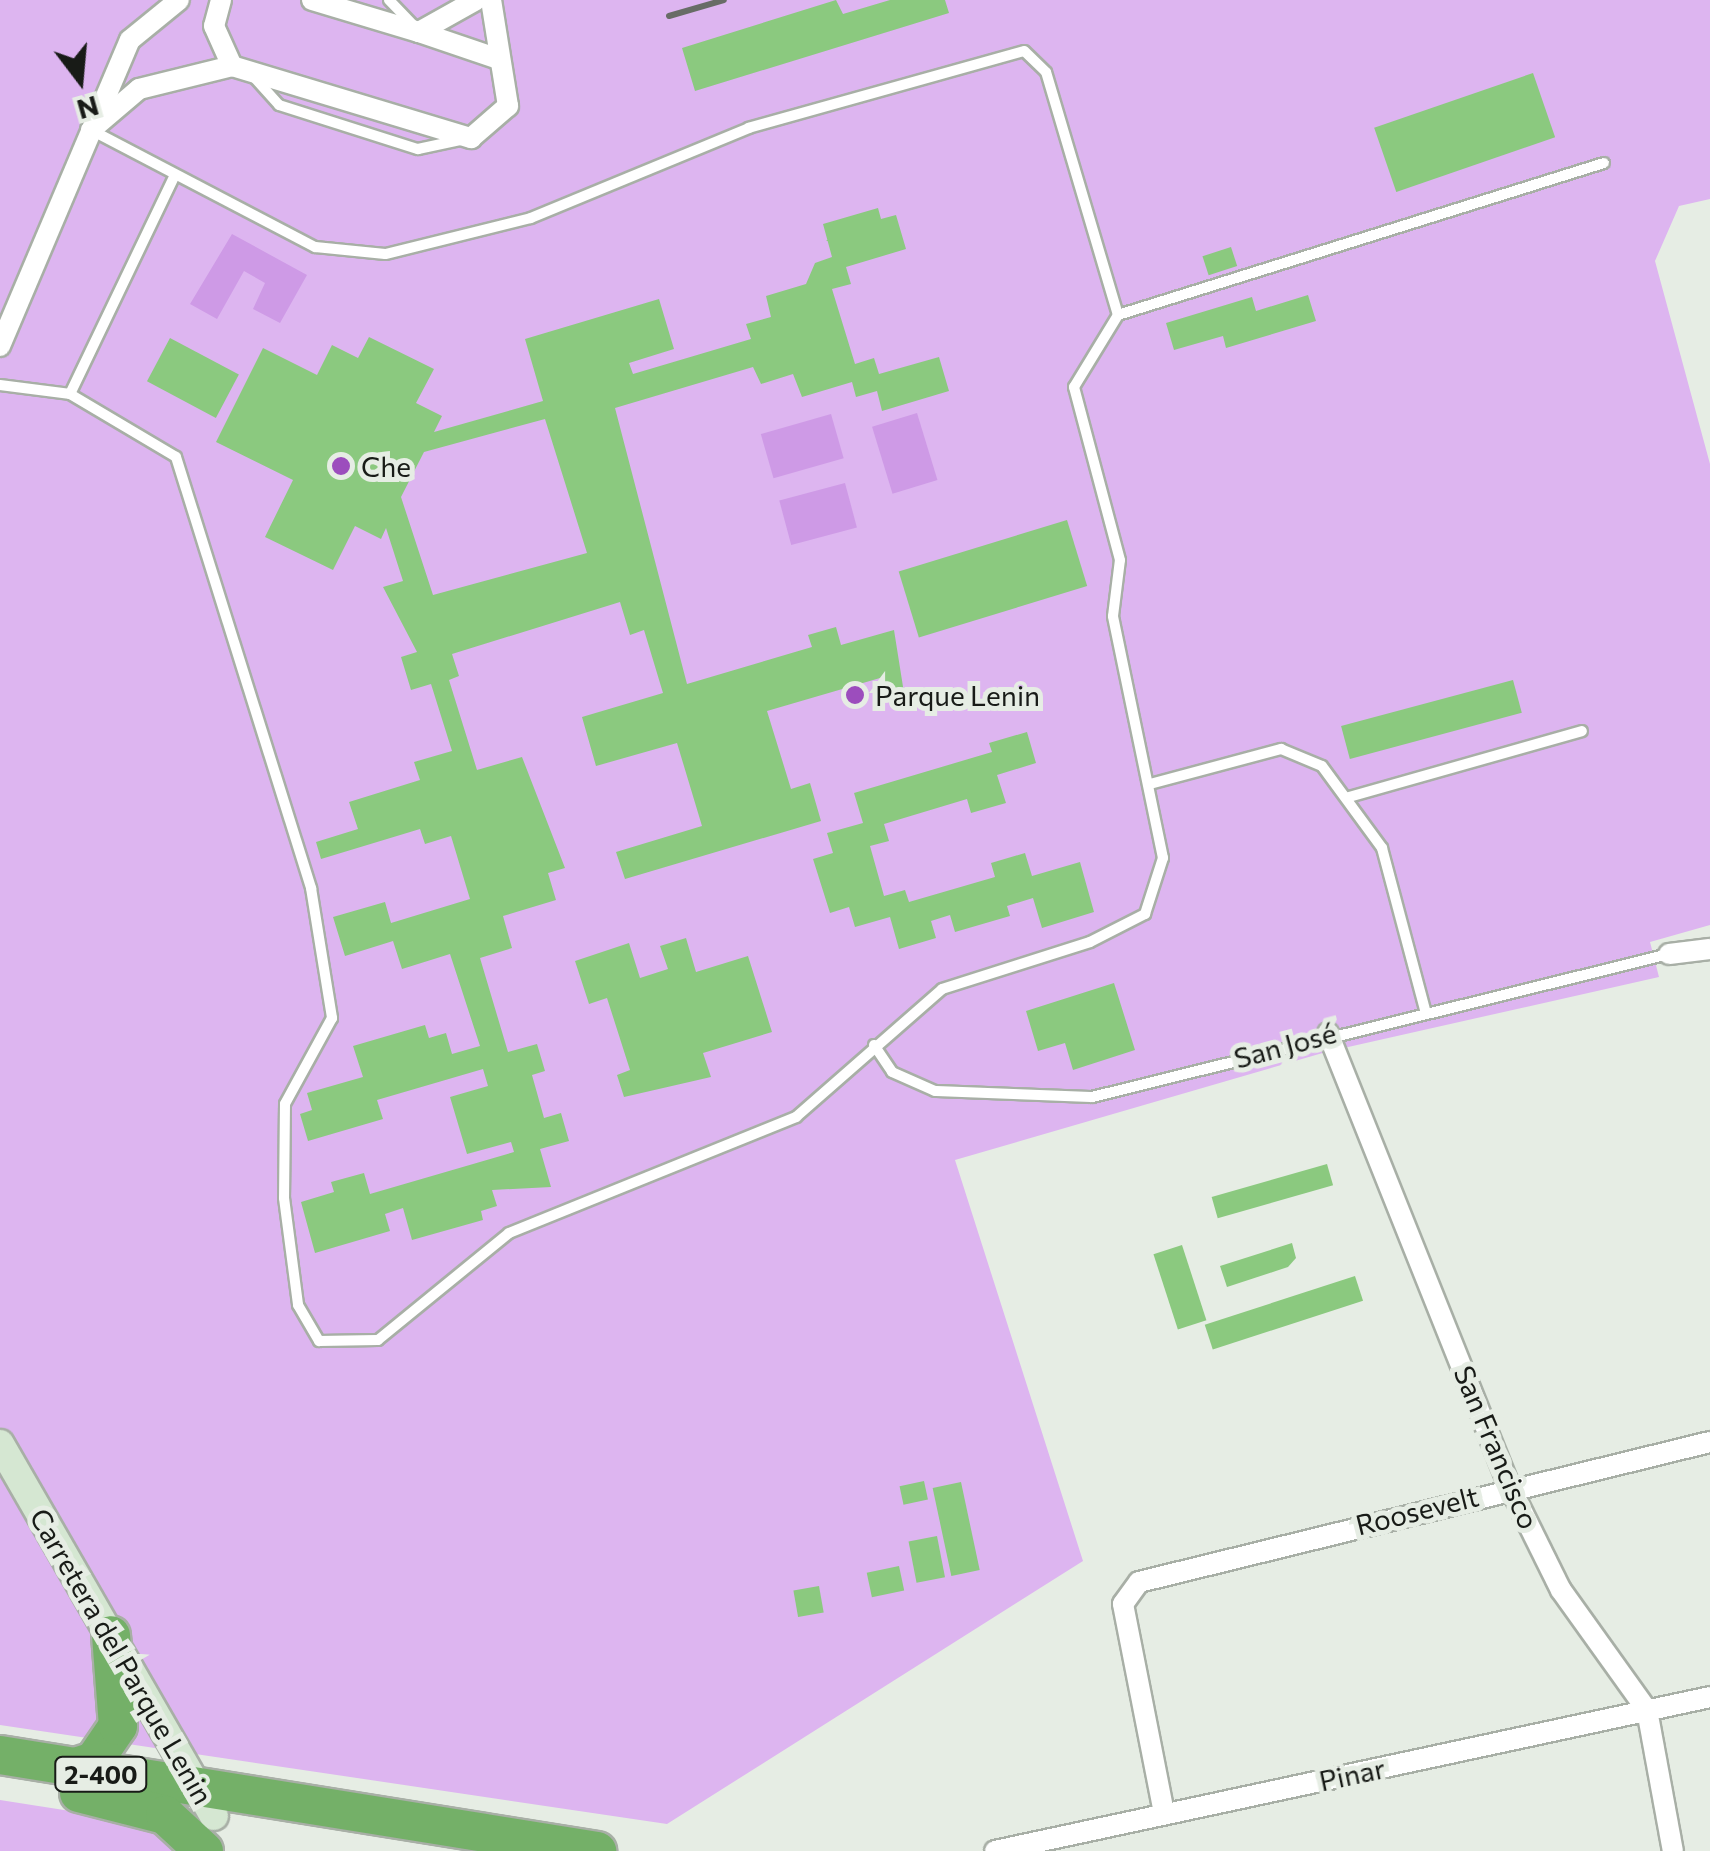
<!DOCTYPE html>
<meta charset="utf-8">
<style>
body{margin:0}
#map{position:relative;width:1710px;height:1851px;overflow:hidden;background:#e6ede4;font-family:Commissioner,sans-serif}
div>[style]{position:absolute}
.green>*{inset:0;background:#ddb5f0}
.water>*{inset:0;background:#ce9ae6;transform-origin:0 0}
.building>*{inset:0;background:#8bc97f;transform-origin:0 0}
.roads{filter:drop-shadow(2px 0 #a8afa6) drop-shadow(-2px 0 #a8afa6) drop-shadow(0 2px #a8afa6) drop-shadow(0 -2px #a8afa6)}
.lane>*{height:10px;margin:-5px;padding:0 5px;transform-origin:5px;border-radius:5px;background:#fff}
.street>*{height:20px;margin:-10px;padding:0 10px;transform-origin:10px;border-radius:10px;background:#fff}
.secondary>*{height:28px;margin:-14px;padding:0 14px;transform-origin:14px;border-radius:14px;background:#d5e7d2}
.highway>*{height:38px;margin:-19px;padding:0 19px;transform-origin:19px;border-radius:19px;background:#74b068}
.rail>*{height:6px;margin:-3px;padding:0 3px;transform-origin:3px;border-radius:3px;background:#686c66}
.dots>*{width:28px;height:28px;translate:-50% -50%;box-sizing:border-box;border:5px solid #e6ede4;border-radius:50%}
span{translate:-50% -50%;white-space:nowrap;text-align:center;line-height:1.15;-webkit-text-stroke:10px #e6ede4;paint-order:stroke}
.shield-label span{padding:2px 8px;background:#e6ede4;border:2px solid;border-radius:8px;-webkit-text-stroke-width:0}
.shield-label{font-size:25px;color:#181b17;font-weight:700}
.poi-label{font-size:28px;color:#181b17}
.left{translate:0 -50%;text-align:left}
.street-label{font-size:28px;color:#181b17}
.north{position:absolute;left:30px;top:30px;width:100px;height:100px;-webkit-text-stroke:8px #e6ede4;paint-order:stroke;rotate:164deg;font-size:28px;font-weight:700;line-height:40px;text-align:center;color:#181b17}
.north::after{content:'';display:block;margin:auto;width:35px;height:45px;background:#181b17;clip-path:polygon(50% 0,100% 100%,50% 72%,0 100%)}
</style>
<div id="map">
<div class="green">
<i style="clip-path:polygon(0 0,1710px 0,1710px 199px,1679px 206px,1655px 261px,1710px 464px,1710px 925px,1650px 942px,1659px 977px,1326px 1052px,955px 1160px,1083px 1561px,667px 1824px,0 1725px)"></i>
<i style="clip-path:polygon(0 1800px,134px 1821px,180px 1851px,0 1851px)"></i>
</div>
<div class="water">
<i style="clip-path:polygon(232px 234px,307px 275px,280px 323px,253px 309px,265px 283px,244px 271px,217px 319px,190px 304px)"></i>
<i style="left:917px;top:413px;width:70px;height:47px;rotate:73deg"></i>
<i style="left:831px;top:414px;width:46px;height:73px;rotate:74deg"></i>
<i style="left:845px;top:483px;width:46px;height:68px;rotate:75deg"></i>
</div>
<div class="building">
<i style="clip-path:polygon(836px 0,843px 14px,890px 0,945px 0,949px 13px,695px 91px,682px 48px)"></i>
<i style="left:1533px;top:73px;width:68px;height:168px;rotate:71deg"></i>
<i style="clip-path:polygon(evenodd,878px 208px,881px 219px,896px 215px,906px 249px,846px 267px,851px 284px,832px 289px,855px 364px,874px 358px,879px 374px,939px 357px,949px 391px,882px 411px,877px 391px,856px 397px,852px 382px,802px 397px,793px 374px,761px 384px,753px 367px,615px 408px,687px 684px,812px 647px,808px 635px,836px 627px,841px 645px,894px 630px,904px 693px,886px 698px,880px 678px,767px 711px,791px 789px,810px 783px,821px 821px,625px 879px,616px 852px,702px 826px,677px 743px,596px 766px,582px 717px,663px 693px,644px 630px,630px 635px,620px 602px,452px 654px,459px 676px,449px 680px,477px 770px,522px 757px,565px 868px,548px 873px,556px 900px,503px 916px,512px 948px,480px 958px,508px 1052px,537px 1044px,545px 1071px,532px 1075px,544px 1118px,561px 1113px,569px 1141px,540px 1149px,551px 1187px,492px 1190px,497px 1206px,481px 1211px,483px 1220px,412px 1240px,403px 1208px,385px 1214px,390px 1231px,315px 1253px,301px 1202px,334px 1192px,331px 1182px,364px 1173px,370px 1194px,514px 1152px,511px 1142px,467px 1154px,450px 1097px,488px 1086px,483px 1069px,377px 1100px,383px 1119px,308px 1141px,300px 1114px,312px 1110px,307px 1093px,363px 1077px,353px 1046px,425px 1025px,429px 1038px,446px 1033px,452px 1054px,480px 1046px,450px 954px,402px 969px,393px 941px,345px 956px,333px 917px,385px 902px,391px 923px,470px 899px,451px 836px,425px 844px,420px 829px,321px 859px,316px 842px,358px 829px,349px 802px,420px 780px,414px 762px,452px 751px,431px 684px,411px 690px,401px 657px,417px 652px,383px 587px,403px 581px,386px 528px,381px 539px,355px 526px,333px 570px,265px 537px,293px 480px,216px 442px,263px 348px,317px 375px,332px 345px,358px 358px,369px 337px,434px 369px,416px 403px,442px 416px,434px 432px,543px 401px,525px 339px,659px 299px,674px 349px,629px 363px,633px 374px,751px 339px,746px 324px,771px 317px,766px 296px,806px 284px,815px 263px,832px 257px,823px 224px,878px 208px,545px 419px,587px 553px,433px 595px,401px 497px,424px 452px,545px 419px)"></i>
<i style="left:1231px;top:247px;width:20px;height:30px;rotate:72deg"></i>
<i style="clip-path:polygon(1308px 295px,1316px 321px,1226px 348px,1223px 336px,1174px 350px,1166px 323px,1252px 297px,1256px 311px)"></i>
<i style="left:170px;top:338px;width:78px;height:49px;rotate:28deg"></i>
<i style="left:1067px;top:520px;width:69px;height:176px;rotate:73deg"></i>
<i style="left:1513px;top:680px;width:34px;height:178px;rotate:75deg"></i>
<i style="clip-path:polygon(1027px 732px,1036px 763px,997px 775px,1006px 803px,971px 813px,967px 799px,884px 824px,889px 841px,870px 846px,884px 896px,905px 890px,909px 902px,995px 877px,991px 863px,1025px 853px,1032px 876px,1080px 862px,1094px 912px,1042px 928px,1033px 898px,1007px 906px,1010px 916px,955px 932px,950px 915px,931px 921px,936px 938px,899px 949px,890px 917px,855px 927px,849px 907px,830px 913px,813px 859px,833px 853px,827px 833px,863px 823px,854px 793px,992px 752px,989px 743px)"></i>
<i style="clip-path:polygon(686px 938px,696px 972px,748px 956px,772px 1032px,703px 1053px,711px 1077px,624px 1097px,617px 1075px,630px 1070px,607px 998px,589px 1004px,575px 961px,629px 943px,640px 978px,668px 969px,660px 946px)"></i>
<i style="clip-path:polygon(1114px 983px,1135px 1050px,1073px 1070px,1065px 1043px,1038px 1051px,1026px 1011px)"></i>
<i style="left:1327px;top:1164px;width:22px;height:120px;rotate:74deg"></i>
<i style="clip-path:polygon(1292px 1243px,1296px 1258px,1288px 1267px,1227px 1287px,1220px 1266px)"></i>
<i style="left:1182px;top:1245px;width:79px;height:30px;rotate:72deg"></i>
<i style="left:1355px;top:1276px;width:26px;height:158px;rotate:72deg"></i>
<i style="left:924px;top:1481px;width:19px;height:25px;rotate:78deg"></i>
<i style="left:961px;top:1482px;width:90px;height:29px;rotate:78deg"></i>
<i style="left:937px;top:1536px;width:42px;height:29px;rotate:79deg"></i>
<i style="left:899px;top:1566px;width:25px;height:33px;rotate:78deg"></i>
<i style="left:819px;top:1586px;width:27px;height:26px;rotate:80deg"></i>
</div>
<div class="roads">
<div class="lane">
<i style="left:389px;top:0;width:37px;rotate:46deg"></i>
<i style="left:253px;top:76px;width:39px;rotate:48deg"></i>
<i style="left:279px;top:105px;width:146px;rotate:17.6deg"></i>
<i style="left:418px;top:149px;width:43px;rotate:-12.1deg"></i>
<i style="left:1118px;top:315px;width:509px;rotate:-17.37deg"></i>
<i style="left:0;top:385px;width:71px;rotate:7.3deg"></i>
<i style="left:70px;top:394px;width:123px;rotate:30.7deg"></i>
<i style="left:176px;top:457px;width:452px;rotate:72.6deg"></i>
<i style="left:311px;top:888px;width:132px;rotate:80.8deg"></i>
<i style="left:332px;top:1018px;width:98px;rotate:118.7deg"></i>
<i style="left:285px;top:1104px;width:94px;rotate:90.6deg"></i>
<i style="left:284px;top:1198px;width:108px;rotate:82.5deg"></i>
<i style="left:298px;top:1305px;width:42px;rotate:59.7deg"></i>
<i style="left:319px;top:1341px;width:59px;rotate:-1deg"></i>
<i style="left:378px;top:1340px;width:169px;rotate:-39.2deg"></i>
<i style="left:509px;top:1233px;width:310px;rotate:-22deg"></i>
<i style="left:796px;top:1117px;width:194px;rotate:-41.2deg"></i>
<i style="left:942px;top:989px;width:155px;rotate:-17.6deg"></i>
<i style="left:1090px;top:942px;width:62px;rotate:-27deg"></i>
<i style="left:1145px;top:914px;width:59px;rotate:-72.2deg"></i>
<i style="left:1163px;top:858px;width:247px;rotate:-101.7deg"></i>
<i style="left:1113px;top:616px;width:56px;rotate:-82.9deg"></i>
<i style="left:1120px;top:560px;width:179px;rotate:-104.9deg"></i>
<i style="left:1074px;top:387px;width:84px;rotate:-58.6deg"></i>
<i style="left:1118px;top:315px;width:253px;rotate:-106.5deg"></i>
<i style="left:1046px;top:72px;width:30px;rotate:-136deg"></i>
<i style="left:1024px;top:51px;width:286px;rotate:164.4deg"></i>
<i style="left:749px;top:128px;width:236px;rotate:157.6deg"></i>
<i style="left:531px;top:218px;width:150px;rotate:166.1deg"></i>
<i style="left:385px;top:254px;width:70px;rotate:-174.3deg"></i>
<i style="left:315px;top:247px;width:253px;rotate:-152.4deg"></i>
<i style="left:70px;top:394px;width:243px;rotate:-64.4deg"></i>
<i style="left:1150px;top:784px;width:136px;rotate:-15deg"></i>
<i style="left:1281px;top:749px;width:44px;rotate:22.5deg"></i>
<i style="left:1322px;top:766px;width:102px;rotate:53.8deg"></i>
<i style="left:1382px;top:848px;width:168px;rotate:75.1deg"></i>
<i style="left:1349px;top:797px;width:242px;rotate:-15.8deg"></i>
<i style="left:874px;top:1045px;width:32px;rotate:56deg"></i>
<i style="left:892px;top:1072px;width:47px;rotate:23.8deg"></i>
<i style="left:935px;top:1091px;width:157px;rotate:2.2deg"></i>
<i style="left:1092px;top:1097px;width:594px;rotate:-13.92deg"></i>
</div>
<div class="street">
<i style="left:221px;top:0;width:27px;rotate:105deg"></i>
<i style="left:214px;top:26px;width:44px;rotate:65.8deg"></i>
<i style="left:312px;top:0;width:112px;rotate:16.7deg"></i>
<i style="left:419px;top:32px;width:65px;rotate:-29.3deg"></i>
<i style="left:419px;top:32px;width:81px;rotate:18.7deg"></i>
<i style="left:91px;top:130px;width:63px;rotate:-40.5deg"></i>
<i style="left:139px;top:89px;width:96px;rotate:-13.9deg"></i>
<i style="left:232px;top:66px;width:250px;rotate:16.8deg"></i>
<i style="left:471px;top:138px;width:49px;rotate:-40.9deg"></i>
<i style="left:508px;top:106px;width:107px;rotate:-99.1deg"></i>
<i style="left:0;top:346px;width:332px;rotate:-67deg"></i>
<i style="left:130px;top:40px;width:63px;rotate:-39.2deg"></i>
<i style="left:1669px;top:954px;width:41px;rotate:-7deg"></i>
<i style="left:1328px;top:1033px;width:489px;rotate:68.2deg"></i>
<i style="left:1510px;top:1487px;width:115px;rotate:63.7deg"></i>
<i style="left:1561px;top:1590px;width:148px;rotate:54.4deg"></i>
<i style="left:1647px;top:1710px;width:143px;rotate:79.6deg"></i>
<i style="left:1164px;top:1813px;width:213px;rotate:-101.1deg"></i>
<i style="left:1123px;top:1604px;width:27px;rotate:-54deg"></i>
<i style="left:1139px;top:1582px;width:588px;rotate:-13.78deg"></i>
<i style="left:995px;top:1851px;width:731px;rotate:-12.15deg"></i>
</div>
<div class="secondary">
<i style="left:0;top:1444px;width:429px;rotate:60.1deg"></i>
</div>
<div class="highway">
<i style="left:0;top:1755px;width:605px;rotate:9.14deg"></i>
<i style="left:69px;top:1769px;width:26px;rotate:-18deg"></i>
<i style="left:94px;top:1761px;width:42px;rotate:-55.6deg"></i>
<i style="left:118px;top:1726px;width:91px;rotate:-94.4deg"></i>
<i style="left:79px;top:1793px;width:89px;rotate:14.3deg"></i>
<i style="left:165px;top:1815px;width:53px;rotate:42.7deg"></i>
</div>
</div>
<div class="rail">
<i style="left:669px;top:16px;width:57px;rotate:-16.2deg"></i>
</div>
<div class="dots">
<i style="left:341px;top:466px;background:#9c4dbd"></i>
<i style="left:855px;top:695px;background:#9c4dbd"></i>
</div>
<div class="shield-label">
<span style="left:101px;top:1774px">2-400</span>
</div>
<div class="poi-label">
<span class="left" style="left:361px;top:466px">Che</span>
<span class="left" style="left:875px;top:695px">Parque Lenin</span>
</div>
<div class="street-label">
<span style="left:1285px;top:1045px;rotate:-15deg">San José</span>
<span style="left:1497px;top:1447px;rotate:67deg">San Francisco</span>
<span style="left:1417px;top:1510px;rotate:-14deg">Roosevelt</span>
<span style="left:122px;top:1656px;rotate:60deg">Carretera del Parque Lenin</span>
<span style="left:1352px;top:1774px;rotate:-12deg">Pinar</span>
</div>
<div class="north">N</div>
</div>
